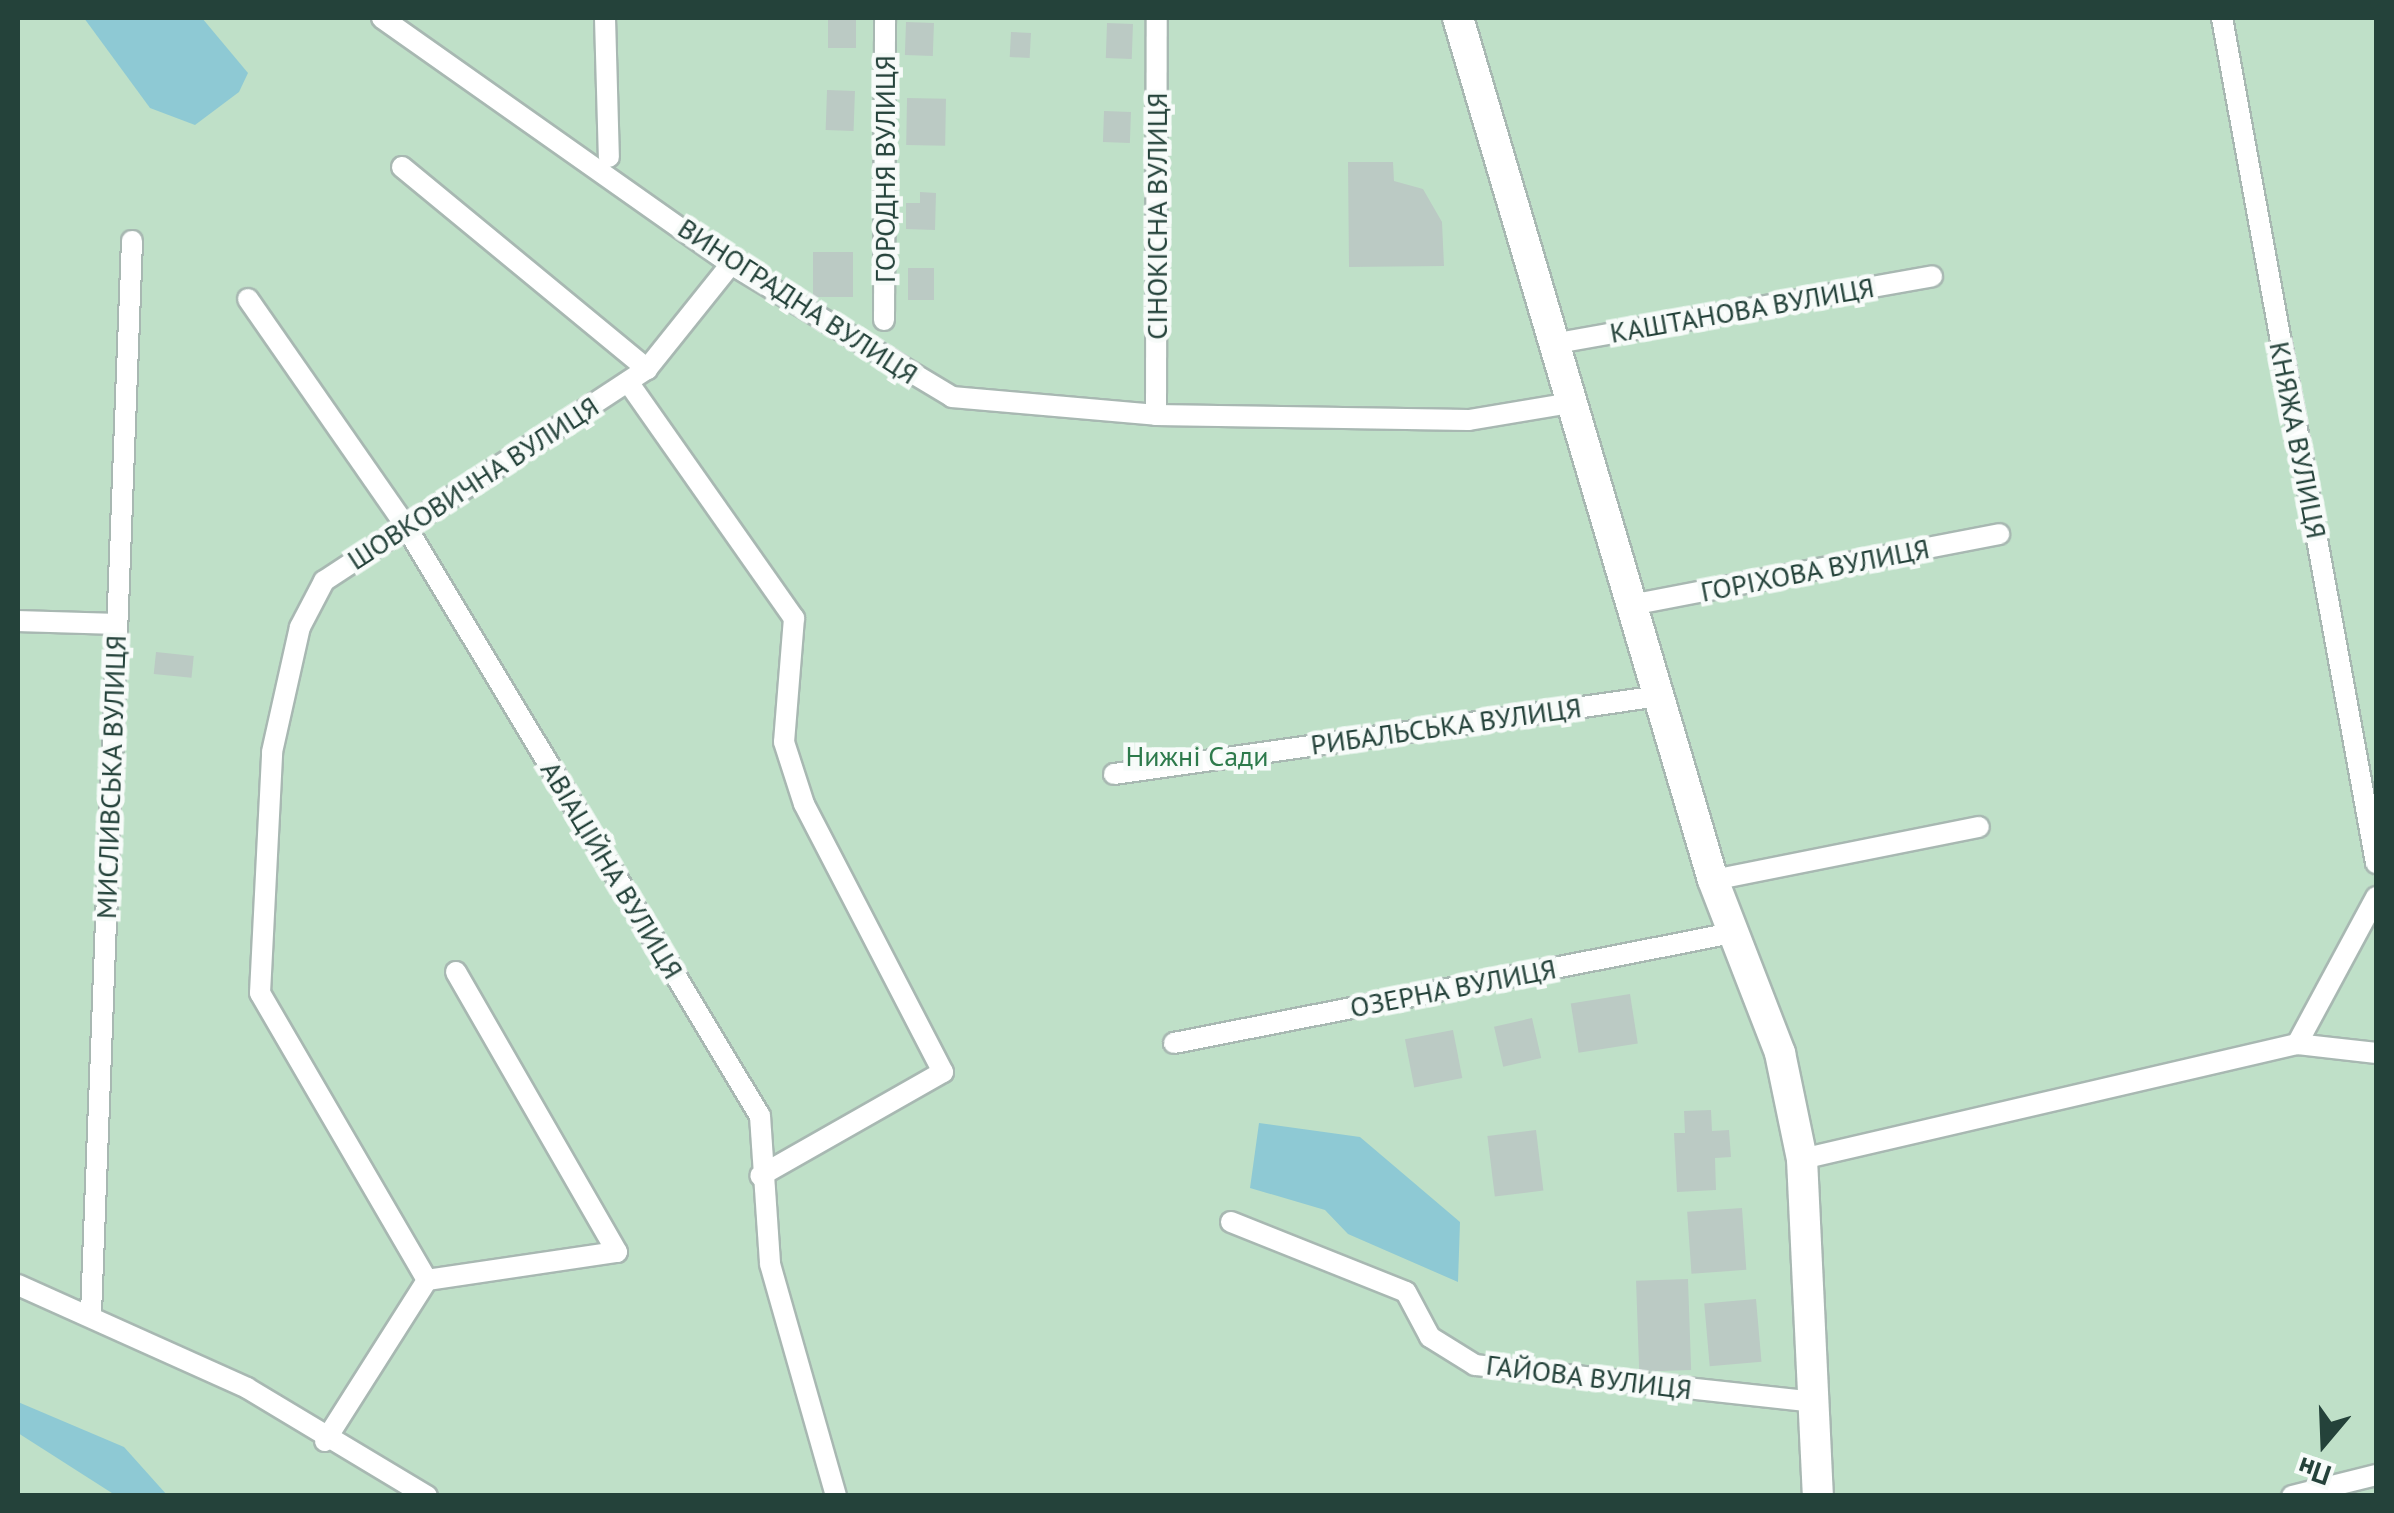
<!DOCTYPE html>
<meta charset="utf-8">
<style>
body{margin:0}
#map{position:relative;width:2394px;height:1513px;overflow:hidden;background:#e6efeb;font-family:"PT Sans",sans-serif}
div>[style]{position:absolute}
.green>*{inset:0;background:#bfe0c8;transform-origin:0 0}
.water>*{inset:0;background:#8ec9d4}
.building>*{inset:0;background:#bbcac4;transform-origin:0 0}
.roads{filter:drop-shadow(2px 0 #a8b8b2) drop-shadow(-2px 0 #a8b8b2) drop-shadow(0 2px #a8b8b2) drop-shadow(0 -2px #a8b8b2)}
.street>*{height:20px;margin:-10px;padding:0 10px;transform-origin:10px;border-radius:10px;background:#fff}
.secondary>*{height:30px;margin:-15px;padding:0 15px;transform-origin:15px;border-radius:15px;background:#fff}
span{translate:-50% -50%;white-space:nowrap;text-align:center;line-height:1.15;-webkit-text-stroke:9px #f7fbf9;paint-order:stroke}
.street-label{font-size:28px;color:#24423a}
.park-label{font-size:28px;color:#2d7a4b}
.frame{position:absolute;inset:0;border:20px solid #24423a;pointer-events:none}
.north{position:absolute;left:2274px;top:1393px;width:100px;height:100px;-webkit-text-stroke:8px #f7fbf9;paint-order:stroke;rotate:199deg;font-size:28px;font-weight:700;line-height:40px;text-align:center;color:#24423a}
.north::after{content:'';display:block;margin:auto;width:35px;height:45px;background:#24423a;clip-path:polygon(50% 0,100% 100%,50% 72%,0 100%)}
</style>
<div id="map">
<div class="green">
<i style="left:18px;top:18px;width:2358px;height:1477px"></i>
</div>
<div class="water">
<i style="clip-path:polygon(84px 18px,202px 18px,248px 73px,239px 92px,195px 125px,150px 108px)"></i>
<i style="clip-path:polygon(1259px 1123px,1360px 1137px,1460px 1222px,1458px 1282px,1348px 1234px,1325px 1210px,1250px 1188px)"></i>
<i style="clip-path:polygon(18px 1402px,124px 1447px,167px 1495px,115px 1495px,18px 1433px)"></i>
</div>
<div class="building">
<i style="left:828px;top:18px;width:28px;height:30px"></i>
<i style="left:906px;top:22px;width:28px;height:33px;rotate:2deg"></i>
<i style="left:1107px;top:23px;width:26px;height:35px;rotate:2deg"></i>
<i style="left:1011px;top:32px;width:20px;height:25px;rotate:3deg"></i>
<i style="left:827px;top:90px;width:28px;height:40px;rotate:2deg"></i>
<i style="left:907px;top:98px;width:39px;height:47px;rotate:1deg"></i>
<i style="left:1104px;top:111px;width:27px;height:31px;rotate:2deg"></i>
<i style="clip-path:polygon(1348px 162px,1393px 162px,1394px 181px,1423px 189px,1442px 222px,1444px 266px,1349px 267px)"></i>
<i style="clip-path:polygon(920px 192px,936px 193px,935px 230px,906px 229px,906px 203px,920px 203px)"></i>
<i style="left:813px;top:252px;width:40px;height:45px"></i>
<i style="left:908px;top:268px;width:26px;height:32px"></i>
<i style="left:156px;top:652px;width:38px;height:22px;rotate:6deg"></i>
<i style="left:1630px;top:994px;width:50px;height:60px;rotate:81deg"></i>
<i style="left:1532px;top:1018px;width:41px;height:39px;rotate:77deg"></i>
<i style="left:1453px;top:1030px;width:49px;height:49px;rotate:79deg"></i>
<i style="clip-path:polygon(1711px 1110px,1712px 1131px,1729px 1130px,1731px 1157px,1715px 1158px,1716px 1190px,1677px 1192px,1674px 1133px,1685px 1133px,1684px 1111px)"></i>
<i style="left:1536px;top:1130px;width:61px;height:49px;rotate:83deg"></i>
<i style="left:1742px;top:1208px;width:62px;height:55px;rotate:86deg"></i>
<i style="left:1688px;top:1279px;width:91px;height:52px;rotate:88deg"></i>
<i style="left:1756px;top:1299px;width:63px;height:52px;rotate:85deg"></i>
</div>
<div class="roads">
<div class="street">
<i style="left:382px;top:18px;width:427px;rotate:35.2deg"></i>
<i style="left:731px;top:264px;width:258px;rotate:31deg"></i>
<i style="left:952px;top:397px;width:205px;rotate:5deg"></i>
<i style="left:1156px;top:415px;width:313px;rotate:0.9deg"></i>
<i style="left:1469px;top:420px;width:103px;rotate:-9.5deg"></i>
<i style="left:605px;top:18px;width:139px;rotate:88.4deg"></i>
<i style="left:2222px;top:18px;width:859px;rotate:79.67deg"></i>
<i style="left:402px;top:167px;width:318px;rotate:39.5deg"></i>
<i style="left:248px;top:299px;width:275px;rotate:55.2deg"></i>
<i style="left:405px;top:525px;width:689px;rotate:59.01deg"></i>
<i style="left:760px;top:1116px;width:148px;rotate:86.1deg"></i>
<i style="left:770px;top:1264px;width:241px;rotate:74.1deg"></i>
<i style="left:884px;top:320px;width:302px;rotate:-89.8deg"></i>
<i style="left:1552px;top:344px;width:386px;rotate:-10.1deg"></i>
<i style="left:628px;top:382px;width:289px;rotate:54.9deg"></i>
<i style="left:794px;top:618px;width:124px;rotate:94.6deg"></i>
<i style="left:784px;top:742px;width:65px;rotate:72.1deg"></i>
<i style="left:804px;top:804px;width:302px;rotate:62.6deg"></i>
<i style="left:943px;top:1072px;width:210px;rotate:150.4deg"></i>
<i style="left:1156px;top:415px;width:397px;rotate:-89.9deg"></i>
<i style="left:1631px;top:605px;width:375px;rotate:-10.9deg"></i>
<i style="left:18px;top:621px;width:99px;rotate:1.7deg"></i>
<i style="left:1114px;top:774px;width:551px;rotate:-8.14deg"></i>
<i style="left:1713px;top:880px;width:271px;rotate:-11.3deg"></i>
<i style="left:1174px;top:1043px;width:569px;rotate:-11.15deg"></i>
<i style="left:2297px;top:1044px;width:80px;rotate:6.5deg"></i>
<i style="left:1802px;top:1159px;width:508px;rotate:-13.08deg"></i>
<i style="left:2297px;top:1044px;width:167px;rotate:-61.7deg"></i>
<i style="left:1231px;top:1222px;width:188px;rotate:21.8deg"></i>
<i style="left:1406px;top:1292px;width:51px;rotate:61.9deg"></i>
<i style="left:1430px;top:1337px;width:53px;rotate:31.9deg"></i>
<i style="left:1475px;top:1365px;width:344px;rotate:6.2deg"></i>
<i style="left:427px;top:1280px;width:192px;rotate:-8.4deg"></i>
<i style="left:617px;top:1252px;width:323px;rotate:-119.9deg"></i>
<i style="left:18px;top:1285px;width:251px;rotate:24.2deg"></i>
<i style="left:247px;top:1388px;width:210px;rotate:31deg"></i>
<i style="left:91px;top:1313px;width:1073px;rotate:-87.81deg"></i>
<i style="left:325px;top:1441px;width:191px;rotate:-57.6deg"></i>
<i style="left:427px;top:1280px;width:332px;rotate:-120.2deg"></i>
<i style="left:260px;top:993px;width:241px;rotate:-87.1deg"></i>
<i style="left:272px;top:752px;width:128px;rotate:-77.4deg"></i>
<i style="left:300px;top:627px;width:52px;rotate:-62.4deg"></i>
<i style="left:324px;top:581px;width:386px;rotate:-33.3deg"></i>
<i style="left:647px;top:369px;width:134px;rotate:-51.3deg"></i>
<i style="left:2292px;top:1496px;width:87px;rotate:-14deg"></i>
</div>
<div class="secondary">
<i style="left:1458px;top:18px;width:899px;rotate:73.52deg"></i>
<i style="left:1713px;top:880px;width:186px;rotate:68.8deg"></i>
<i style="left:1780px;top:1053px;width:108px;rotate:78.3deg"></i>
<i style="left:1802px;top:1159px;width:337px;rotate:87.3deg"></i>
</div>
</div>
<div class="street-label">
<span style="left:885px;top:169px;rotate:-90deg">ГОРОДНЯ ВУЛИЦЯ</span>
<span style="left:1157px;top:216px;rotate:-90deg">СІНОКІСНА ВУЛИЦЯ</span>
<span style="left:798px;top:301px;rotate:33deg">ВИНОГРАДНА ВУЛИЦЯ</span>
<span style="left:1742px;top:310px;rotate:-10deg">КАШТАНОВА ВУЛИЦЯ</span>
<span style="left:2298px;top:440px;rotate:79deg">КНЯЖА ВУЛИЦЯ</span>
<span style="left:473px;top:483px;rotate:-33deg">ШОВКОВИЧНА ВУЛИЦЯ</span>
<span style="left:1815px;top:570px;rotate:-11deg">ГОРІХОВА ВУЛИЦЯ</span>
<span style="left:1446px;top:726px;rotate:-8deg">РИБАЛЬСЬКА ВУЛИЦЯ</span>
<span style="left:111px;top:777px;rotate:-88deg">МИСЛИВСЬКА ВУЛИЦЯ</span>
<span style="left:612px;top:870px;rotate:59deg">АВІАЦІЙНА ВУЛИЦЯ</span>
<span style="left:1453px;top:988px;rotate:-11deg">ОЗЕРНА ВУЛИЦЯ</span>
<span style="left:1589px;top:1377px;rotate:7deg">ГАЙОВА ВУЛИЦЯ</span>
</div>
<div class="park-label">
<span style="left:1197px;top:756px">Нижні Сади</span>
</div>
<div class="frame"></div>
<div class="north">Пн</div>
</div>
